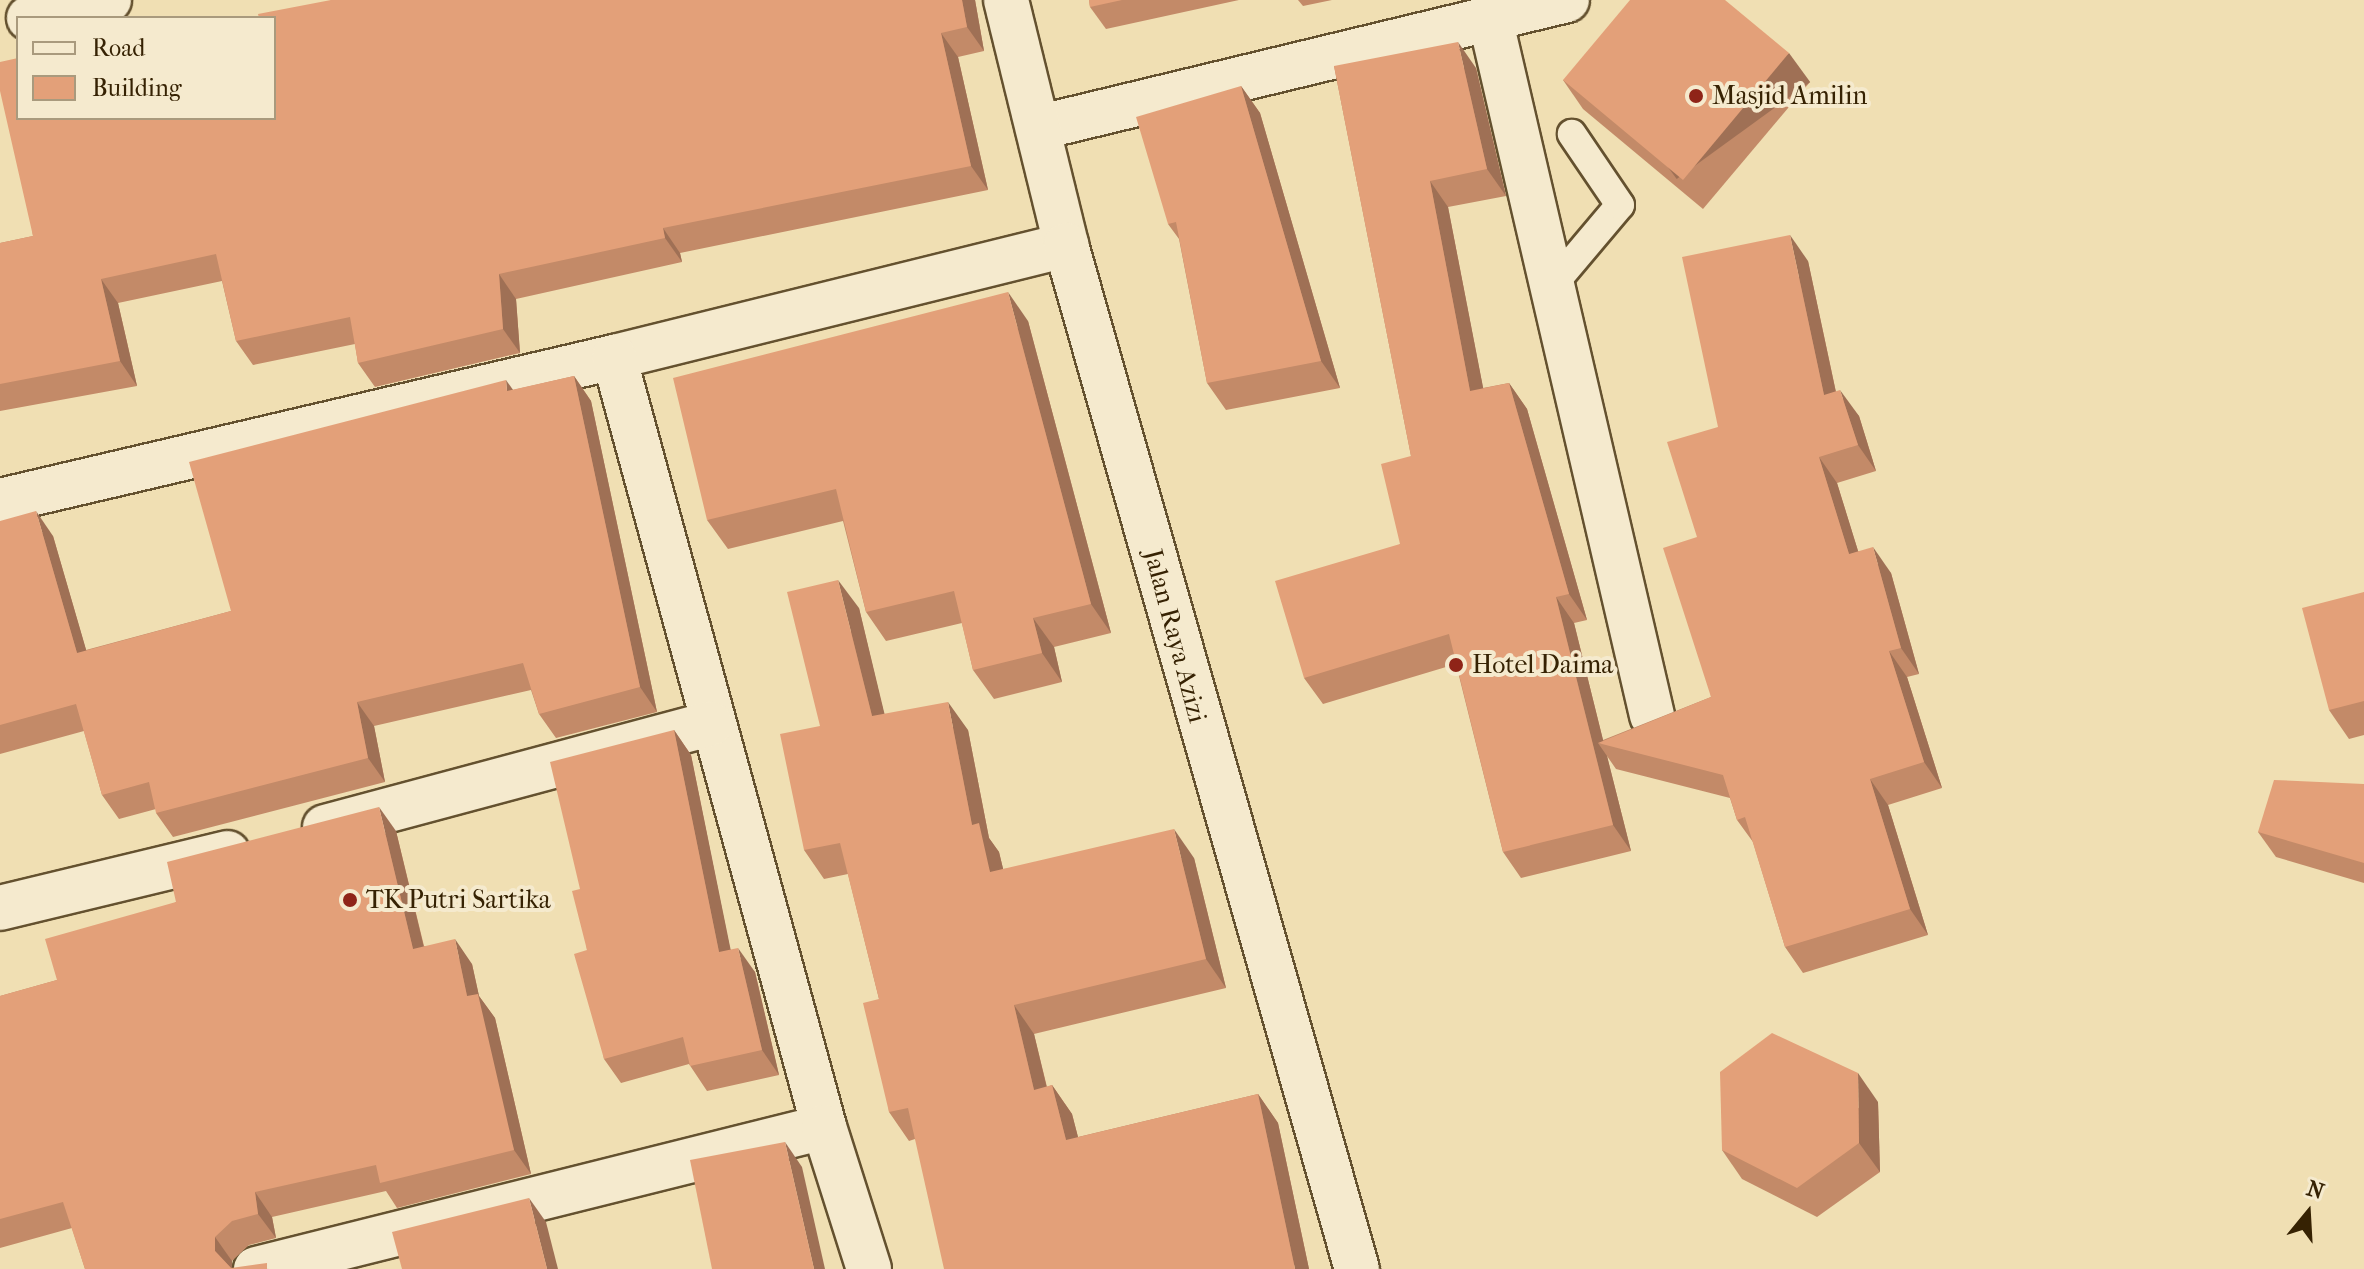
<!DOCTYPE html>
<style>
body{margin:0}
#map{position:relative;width:2364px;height:1269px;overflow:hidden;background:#f0dfb3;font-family:"IM FELL French Canon",serif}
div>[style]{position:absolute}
.roads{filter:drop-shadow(2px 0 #64512f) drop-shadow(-2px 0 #64512f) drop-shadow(0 2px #64512f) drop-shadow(0 -2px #64512f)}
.lane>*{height:28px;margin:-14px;padding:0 14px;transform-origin:14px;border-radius:14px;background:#f5eace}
.street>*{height:44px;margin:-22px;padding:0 22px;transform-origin:22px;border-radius:22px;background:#f5eace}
.secondary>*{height:44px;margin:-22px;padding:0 22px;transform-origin:22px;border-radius:22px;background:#f5eace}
.wall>*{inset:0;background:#c38a68}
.shaded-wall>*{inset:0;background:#9f7055;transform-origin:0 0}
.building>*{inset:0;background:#e3a079}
.dots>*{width:22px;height:22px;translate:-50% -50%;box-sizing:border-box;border:4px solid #f5eace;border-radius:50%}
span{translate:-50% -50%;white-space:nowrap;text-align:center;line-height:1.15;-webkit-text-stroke:8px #f5eace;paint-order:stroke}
.poi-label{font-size:26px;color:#362203}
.left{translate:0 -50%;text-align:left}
.street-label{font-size:26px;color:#362203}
.legend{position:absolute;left:16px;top:16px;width:260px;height:104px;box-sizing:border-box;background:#f5eace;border:2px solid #a99a7d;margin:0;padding:10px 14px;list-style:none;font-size:24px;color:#362203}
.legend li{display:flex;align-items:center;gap:16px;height:40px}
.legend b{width:40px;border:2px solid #a99a7d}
.north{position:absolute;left:2268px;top:1173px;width:80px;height:80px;-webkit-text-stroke:6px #f5eace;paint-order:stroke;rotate:18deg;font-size:22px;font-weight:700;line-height:32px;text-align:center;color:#362203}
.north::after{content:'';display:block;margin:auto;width:28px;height:36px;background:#362203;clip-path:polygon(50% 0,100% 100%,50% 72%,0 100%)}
</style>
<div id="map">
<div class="roads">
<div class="lane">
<i style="left:1556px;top:281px;width:99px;rotate:-49.9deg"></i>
<i style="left:1620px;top:205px;width:86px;rotate:-124.1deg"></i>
</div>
<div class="street">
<i style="left:1490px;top:18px;width:716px;rotate:76.92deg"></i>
<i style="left:1041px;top:127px;width:541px;rotate:-13.57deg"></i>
<i style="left:614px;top:357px;width:466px;rotate:-13.9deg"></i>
<i style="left:0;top:501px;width:631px;rotate:-13.2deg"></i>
<i style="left:614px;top:357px;width:798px;rotate:74.74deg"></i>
<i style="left:325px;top:827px;width:399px;rotate:-15deg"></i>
<i style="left:0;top:908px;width:234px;rotate:-13.6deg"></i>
<i style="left:256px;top:1269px;width:585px;rotate:-14.04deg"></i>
<i style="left:824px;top:1127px;width:149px;rotate:72.4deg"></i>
</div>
<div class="secondary">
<i style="left:1006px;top:0;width:252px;rotate:76.2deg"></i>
<i style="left:1066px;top:245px;width:1065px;rotate:74.14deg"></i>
<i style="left:29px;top:18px;width:82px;rotate:-12.7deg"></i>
</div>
</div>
<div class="wall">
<i style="clip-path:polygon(331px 0,975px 0,984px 51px,958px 57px,988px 190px,680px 253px,682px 262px,516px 299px,520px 353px,375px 387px,358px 363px,355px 344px,253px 365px,236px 341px,222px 281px,118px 303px,137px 386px,0 411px,0 243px,33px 236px,18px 118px,274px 118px)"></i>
<i style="clip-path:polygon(1089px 0,1239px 0,1106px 29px,1090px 7px)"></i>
<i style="clip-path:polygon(1298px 0,1332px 0,1303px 6px)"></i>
<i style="clip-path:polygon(1334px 66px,1476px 68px,1506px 196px,1448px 207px,1483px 388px,1509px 383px,1527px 409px,1587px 620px,1574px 623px,1603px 740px,1711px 697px,1697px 537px,1718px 427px,1808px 261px,1836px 392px,1859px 416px,1876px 471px,1837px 483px,1858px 551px,1891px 573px,1919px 674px,1907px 677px,1942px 788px,1888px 805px,1928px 935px,1803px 973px,1785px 947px,1753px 842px,1737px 820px,1730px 798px,1616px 769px,1607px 756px,1631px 851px,1521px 878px,1503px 852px,1456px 664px,1323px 704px,1304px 678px,1400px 544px,1411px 456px)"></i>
<i style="clip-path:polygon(1563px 80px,1810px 82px,1703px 209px,1583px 109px)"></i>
<i style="clip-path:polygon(1241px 86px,1260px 113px,1340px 388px,1226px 410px,1207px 383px,1179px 239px,1168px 224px)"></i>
<i style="clip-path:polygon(1028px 321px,1111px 633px,1054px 647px,1062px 682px,994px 699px,973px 670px,962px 623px,886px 641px,866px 612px,843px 521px,728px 549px,707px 520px)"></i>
<i style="clip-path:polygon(574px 376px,591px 401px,657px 712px,556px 738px,539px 714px,531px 690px,374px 726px,385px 782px,173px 837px,156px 813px,156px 809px,119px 819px,102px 795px,84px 731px,0 754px,0 521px,53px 536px,86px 650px,231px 611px,513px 390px)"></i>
<i style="clip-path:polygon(2364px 592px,2364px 735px,2349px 739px,2329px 710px)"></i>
<i style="clip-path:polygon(859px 608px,884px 714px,968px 730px,989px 838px,999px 852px,1003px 869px,1194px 858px,1226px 988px,1034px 1034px,1047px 1087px,1052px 1085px,1072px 1114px,1078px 1137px,1258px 1094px,1278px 1123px,1309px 1269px,915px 1139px,909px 1141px,889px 1112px,879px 999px,848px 874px,824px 879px,804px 850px,820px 726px)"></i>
<i style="clip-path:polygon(674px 730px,691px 755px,730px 949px,755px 972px,779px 1075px,707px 1091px,689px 1064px,621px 1083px,604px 1059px,587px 950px,580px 889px)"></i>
<i style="clip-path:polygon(2364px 784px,2364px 883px,2276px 857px,2258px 832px)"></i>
<i style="clip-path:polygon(396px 831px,424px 946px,472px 964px,479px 996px,495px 1018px,531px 1174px,397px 1208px,386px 1191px,272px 1217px,276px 1238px,249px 1245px,232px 1261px,232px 1268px,270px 1269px,85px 1269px,72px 1228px,0 1248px,0 996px,57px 980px,176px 902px)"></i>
<i style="clip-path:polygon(1878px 1102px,1880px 1172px,1817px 1217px,1742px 1179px,1722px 1150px)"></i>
</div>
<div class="shaded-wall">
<i style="clip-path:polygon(962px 0,975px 0,984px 51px,967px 27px)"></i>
<i style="clip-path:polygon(941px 33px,958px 57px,988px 190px,971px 166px)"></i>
<i style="clip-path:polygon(1458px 42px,1476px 68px,1506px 196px,1487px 169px)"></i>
<i style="left:1789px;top:53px;width:36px;height:165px;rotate:54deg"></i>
<i style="clip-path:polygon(1241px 86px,1260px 113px,1340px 388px,1321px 361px)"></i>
<i style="clip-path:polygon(1430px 181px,1448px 207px,1489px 418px,1470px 391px)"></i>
<i style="clip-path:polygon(663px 228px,680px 253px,682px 262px,665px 238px)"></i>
<i style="clip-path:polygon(1790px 235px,1808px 261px,1842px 421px,1824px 395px)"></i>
<i style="clip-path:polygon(499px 274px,516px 299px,520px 353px,503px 329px)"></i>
<i style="clip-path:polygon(101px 279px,118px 303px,137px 386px,120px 361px)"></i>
<i style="clip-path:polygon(1008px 292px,1028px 321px,1111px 633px,1091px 604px)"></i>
<i style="clip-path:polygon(574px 376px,591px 401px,657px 712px,640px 687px)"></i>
<i style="clip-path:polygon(506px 380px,523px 404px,507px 391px)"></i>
<i style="clip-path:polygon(1509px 383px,1527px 409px,1587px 620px,1569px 594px)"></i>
<i style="clip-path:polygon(1840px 390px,1859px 416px,1876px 471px,1858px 445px)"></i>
<i style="clip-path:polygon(1819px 457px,1837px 483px,1867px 580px,1849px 554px)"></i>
<i style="clip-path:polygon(36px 511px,53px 536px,94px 677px,77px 653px)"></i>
<i style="clip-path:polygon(1873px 547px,1891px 573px,1919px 674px,1901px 648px)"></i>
<i style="clip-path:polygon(838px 580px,859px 608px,892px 745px,872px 716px)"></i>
<i style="clip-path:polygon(1556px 597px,1574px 623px,1604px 744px,1598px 743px,1607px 756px,1631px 851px,1613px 825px)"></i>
<i style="clip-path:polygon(1033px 618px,1054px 647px,1062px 682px,1042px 653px)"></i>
<i style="clip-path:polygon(1889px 651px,1907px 677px,1942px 788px,1924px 762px)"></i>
<i style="clip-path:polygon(357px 702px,374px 726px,385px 782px,368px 758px)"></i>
<i style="clip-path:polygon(948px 702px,968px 730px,989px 838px,999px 852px,1011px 901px,990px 872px,972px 825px)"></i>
<i style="clip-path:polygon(674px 730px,691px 755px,736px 976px,719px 952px)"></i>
<i style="clip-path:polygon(1870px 779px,1888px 805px,1928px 935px,1910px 909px)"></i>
<i style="clip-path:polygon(379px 807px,396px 831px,430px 973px,413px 949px)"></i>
<i style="clip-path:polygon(1174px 829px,1194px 858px,1226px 988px,1206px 959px)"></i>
<i style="clip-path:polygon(455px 939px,472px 964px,479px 996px,495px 1018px,531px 1174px,514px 1150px,467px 996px)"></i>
<i style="clip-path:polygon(738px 948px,755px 972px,779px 1075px,762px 1050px)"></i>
<i style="clip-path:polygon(1014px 1005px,1034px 1034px,1054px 1118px,1034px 1090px)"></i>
<i style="clip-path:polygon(1858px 1073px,1878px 1102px,1880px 1172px,1859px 1143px)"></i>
<i style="clip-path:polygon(1052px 1085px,1072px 1114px,1086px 1168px,1066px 1140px)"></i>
<i style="clip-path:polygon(1258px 1094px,1278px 1123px,1309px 1269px,1295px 1269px)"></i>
<i style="clip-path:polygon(785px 1142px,802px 1167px,825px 1269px,814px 1269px)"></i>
<i style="clip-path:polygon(255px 1192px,272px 1217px,276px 1238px,258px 1214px)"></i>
<i style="clip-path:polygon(529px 1198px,546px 1222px,558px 1269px,547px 1269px)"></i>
<i style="clip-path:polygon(215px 1237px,232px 1261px,232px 1269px,215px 1251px)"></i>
</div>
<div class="building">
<i style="clip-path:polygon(331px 0,962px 0,967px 27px,941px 33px,971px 166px,663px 228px,665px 238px,499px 274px,503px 329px,358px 363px,350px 317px,236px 341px,216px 254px,101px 279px,120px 361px,0 384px,0 243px,33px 236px,0 91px,0 62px,18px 58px,18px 118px,274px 118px,274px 18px,259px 18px,258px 14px)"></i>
<i style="clip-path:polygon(1089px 0,1122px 0,1090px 7px)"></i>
<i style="clip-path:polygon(1630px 0,1725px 0,1789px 53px,1683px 180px,1563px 80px)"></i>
<i style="clip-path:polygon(1458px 42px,1487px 169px,1430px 181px,1470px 391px,1509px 383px,1569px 594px,1556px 597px,1613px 825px,1503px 852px,1449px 634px,1304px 678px,1275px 581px,1400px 544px,1381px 464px,1411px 456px,1334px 66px)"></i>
<i style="clip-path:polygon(1241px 86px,1321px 361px,1207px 383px,1176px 222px,1168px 224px,1136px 117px)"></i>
<i style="clip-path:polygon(1790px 235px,1824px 395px,1840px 390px,1858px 445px,1819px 457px,1849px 554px,1873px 547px,1901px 648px,1889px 651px,1924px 762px,1870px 779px,1910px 909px,1785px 947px,1745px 817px,1737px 820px,1723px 775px,1598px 743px,1711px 697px,1663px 548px,1697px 537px,1667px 442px,1718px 427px,1682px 257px)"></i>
<i style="clip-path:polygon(1008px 292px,1091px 604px,1033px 618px,1042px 653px,973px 670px,954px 591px,866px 612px,836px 489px,707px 520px,673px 378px)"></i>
<i style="clip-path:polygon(574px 376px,640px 687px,539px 714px,523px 663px,357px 702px,368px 758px,156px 813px,149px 782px,102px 795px,76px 704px,0 725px,0 521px,36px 511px,77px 653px,231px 611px,189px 462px,506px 380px,507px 391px)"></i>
<i style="clip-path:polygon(838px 580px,872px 716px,948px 702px,972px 825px,979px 823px,990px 872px,1174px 829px,1206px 959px,1014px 1005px,1034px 1090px,1052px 1085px,1066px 1140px,1258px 1094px,1295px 1269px,944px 1269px,908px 1108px,889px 1112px,863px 1003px,879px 999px,840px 843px,804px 850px,780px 734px,820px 726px,787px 592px)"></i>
<i style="clip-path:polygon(2364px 592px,2364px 701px,2329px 710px,2302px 608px)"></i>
<i style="clip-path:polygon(674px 730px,719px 952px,738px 948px,762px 1050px,690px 1066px,683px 1037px,604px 1059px,574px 954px,587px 950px,572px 891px,580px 889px,550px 762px)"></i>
<i style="clip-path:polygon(2274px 780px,2364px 784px,2364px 863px,2258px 832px)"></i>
<i style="clip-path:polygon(379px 807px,413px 949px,455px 939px,467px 996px,478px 994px,514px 1150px,380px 1183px,376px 1165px,255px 1192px,258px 1214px,232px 1221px,215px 1237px,215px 1251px,231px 1268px,267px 1263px,267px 1269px,85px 1269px,63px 1202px,0 1219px,0 996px,57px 980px,45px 939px,176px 902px,167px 862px)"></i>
<i style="clip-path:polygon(1772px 1033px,1858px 1073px,1859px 1143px,1797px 1188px,1722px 1150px,1720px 1072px)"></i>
<i style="clip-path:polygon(785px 1142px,814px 1269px,712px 1269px,690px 1160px)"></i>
<i style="clip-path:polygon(529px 1198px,547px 1269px,402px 1269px,392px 1232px)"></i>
</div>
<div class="dots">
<i style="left:1696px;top:96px;background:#8f2418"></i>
<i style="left:1456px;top:665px;background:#8f2418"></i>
<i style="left:350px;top:900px;background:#8f2418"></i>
</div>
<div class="poi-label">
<span class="left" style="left:1712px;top:96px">Masjid Amilin</span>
<span class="left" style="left:1472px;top:665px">Hotel Daima</span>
<span class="left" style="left:366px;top:900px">TK Putri Sartika</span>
</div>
<div class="street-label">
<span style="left:1175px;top:636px;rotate:75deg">Jalan Raya Azizi</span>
</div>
<ul class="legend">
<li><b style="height:10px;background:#f5eace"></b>Road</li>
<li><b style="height:22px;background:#e3a079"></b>Building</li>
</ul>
<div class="north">N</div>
</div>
